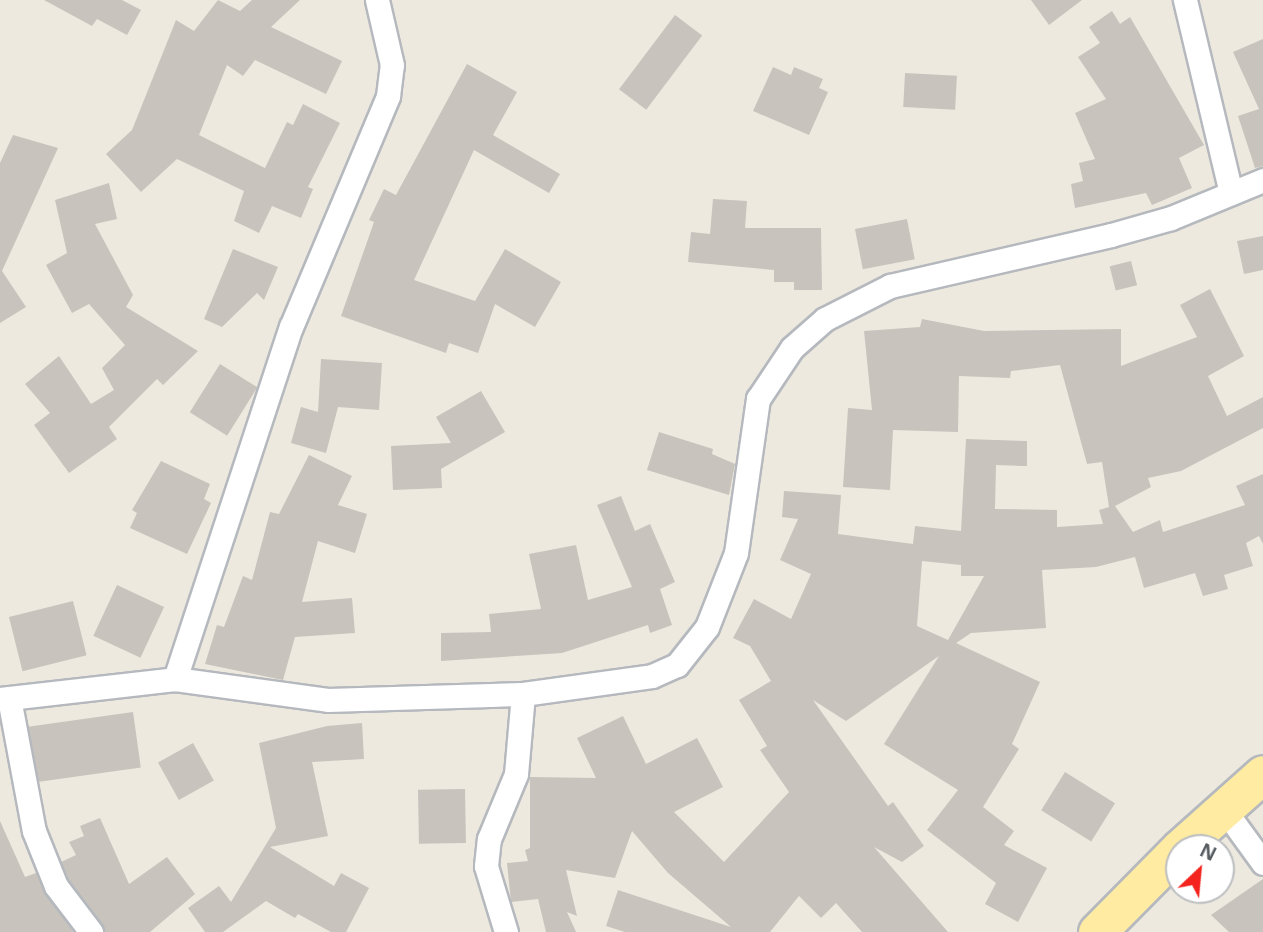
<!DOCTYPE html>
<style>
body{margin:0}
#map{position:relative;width:1263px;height:932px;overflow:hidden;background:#ede9df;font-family:"Noto Sans",sans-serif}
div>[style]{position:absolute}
.building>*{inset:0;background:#c8c3bd;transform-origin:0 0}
.roads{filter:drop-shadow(2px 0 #b5b9be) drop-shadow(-2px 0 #b5b9be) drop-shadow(0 2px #b5b9be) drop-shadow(0 -2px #b5b9be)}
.street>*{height:23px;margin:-11.5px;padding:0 11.5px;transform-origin:11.5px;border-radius:11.5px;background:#fff}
.primary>*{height:37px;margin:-18.5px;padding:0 18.5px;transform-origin:18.5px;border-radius:18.5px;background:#ffeba2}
span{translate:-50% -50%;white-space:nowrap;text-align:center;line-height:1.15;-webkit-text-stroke:5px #fff;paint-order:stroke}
.north{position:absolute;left:1165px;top:834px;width:70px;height:70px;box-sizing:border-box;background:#fff;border:2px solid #bcbec0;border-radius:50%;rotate:26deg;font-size:19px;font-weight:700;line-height:28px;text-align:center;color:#585d62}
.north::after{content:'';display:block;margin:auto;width:24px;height:32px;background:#f4231e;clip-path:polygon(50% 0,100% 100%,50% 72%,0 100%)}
</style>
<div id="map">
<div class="building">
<i style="clip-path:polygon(44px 0,122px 0,141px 10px,127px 35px,97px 19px,92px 26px)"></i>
<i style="clip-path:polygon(218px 0,240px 11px,252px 0,300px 0,271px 27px,342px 61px,326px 94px,255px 60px,243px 76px,227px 65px,199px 135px,265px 168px,287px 122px,293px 125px,303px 104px,340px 123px,308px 187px,313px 189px,301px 218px,272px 206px,259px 233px,234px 221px,244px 191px,177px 159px,141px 192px,106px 154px,132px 130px,176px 20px,194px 31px)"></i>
<i style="clip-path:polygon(1031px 0,1082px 0,1049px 25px)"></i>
<i style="clip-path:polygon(1112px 11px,1120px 24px,1130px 17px,1204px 145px,1179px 158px,1192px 188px,1152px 205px,1146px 193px,1075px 208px,1071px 184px,1083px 181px,1079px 163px,1095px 159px,1075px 113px,1106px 99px,1078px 57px,1100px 43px,1089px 27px)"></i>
<i style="left:675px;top:15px;width:34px;height:93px;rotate:37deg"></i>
<i style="clip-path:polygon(1263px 39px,1263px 166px,1255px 168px,1238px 116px,1259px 109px,1233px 52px)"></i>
<i style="clip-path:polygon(467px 64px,517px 92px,493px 135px,560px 174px,549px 193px,474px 150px,414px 280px,475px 301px,505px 249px,561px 282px,535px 327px,495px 304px,478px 353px,449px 343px,446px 353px,341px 316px,374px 222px,369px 220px,384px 189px,396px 195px)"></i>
<i style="clip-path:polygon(773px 67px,791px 75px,794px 67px,823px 79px,819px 88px,828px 92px,809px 135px,753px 111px)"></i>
<i style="left:905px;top:73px;width:52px;height:34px;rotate:3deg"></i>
<i style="clip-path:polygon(13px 135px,58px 148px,2px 271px,26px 307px,0 323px,0 163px)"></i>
<i style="clip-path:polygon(109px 183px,117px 219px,95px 224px,133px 295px,126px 307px,198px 351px,163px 385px,157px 379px,109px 427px,117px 439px,69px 473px,34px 425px,50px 413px,25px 384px,59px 356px,91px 404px,114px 390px,102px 368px,125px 345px,89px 304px,72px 313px,46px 265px,67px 253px,55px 200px)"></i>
<i style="clip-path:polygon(713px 199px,747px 201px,745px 228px,821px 228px,822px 290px,794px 290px,794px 282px,774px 282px,774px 270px,688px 262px,691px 232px,710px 234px)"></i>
<i style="left:907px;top:219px;width:41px;height:53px;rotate:79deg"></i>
<i style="clip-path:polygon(1263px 236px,1263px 270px,1244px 274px,1237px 241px)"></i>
<i style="clip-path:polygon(233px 249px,278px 267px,264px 300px,257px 293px,222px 327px,204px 319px)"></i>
<i style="left:1131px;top:261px;width:25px;height:22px;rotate:76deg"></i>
<i style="clip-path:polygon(evenodd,1210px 289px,1244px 356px,1208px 376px,1227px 416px,1263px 397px,1263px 428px,1181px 471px,1148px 478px,1151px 487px,1115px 506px,1133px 532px,1160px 520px,1163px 532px,1245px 505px,1236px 486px,1263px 474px,1263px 544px,1259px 536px,1246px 543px,1253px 566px,1224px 575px,1228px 589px,1203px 596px,1195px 573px,1144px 588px,1135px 557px,1096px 567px,1042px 570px,1046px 628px,971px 633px,956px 643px,1040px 682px,1012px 744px,1019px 749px,983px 807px,1014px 831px,1004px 845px,1047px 868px,1018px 922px,985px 904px,996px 883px,927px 830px,958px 790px,884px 744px,939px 656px,846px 721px,813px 700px,888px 806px,893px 802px,924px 846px,902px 862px,874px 847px,948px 932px,862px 932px,836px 903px,821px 918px,799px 896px,770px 932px,625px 932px,606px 926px,618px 890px,731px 927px,668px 873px,632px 831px,615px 878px,566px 870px,577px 916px,567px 912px,576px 932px,546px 932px,538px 899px,511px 902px,507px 863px,528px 861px,525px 850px,530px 848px,530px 777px,596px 778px,577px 738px,623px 716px,646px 764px,697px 738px,723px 787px,674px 812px,724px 862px,789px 792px,760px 750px,767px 746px,739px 700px,771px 681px,750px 646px,733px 638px,754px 599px,791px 619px,811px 574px,780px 560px,798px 519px,782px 517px,784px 491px,841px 495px,838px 534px,913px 544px,915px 526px,961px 531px,966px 439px,1027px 441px,1027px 466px,996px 465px,995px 509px,1057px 510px,1057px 527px,1103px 524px,1099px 510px,1109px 507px,1102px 462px,1087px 464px,1060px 365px,1011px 371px,1010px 378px,959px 376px,958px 432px,893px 430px,890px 490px,843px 487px,848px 408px,872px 410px,864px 331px,920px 327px,922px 319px,984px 331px,1121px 329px,1121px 366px,1197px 337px,1180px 305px,1210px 289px,922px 561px,961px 565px,961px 576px,984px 576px,948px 640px,917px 626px,922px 561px)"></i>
<i style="clip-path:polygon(321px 359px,382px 363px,379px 410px,338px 407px,326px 453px,291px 443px,301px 407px,318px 412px)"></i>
<i style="left:220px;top:364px;width:44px;height:57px;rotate:32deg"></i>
<i style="clip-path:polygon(481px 391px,505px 432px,441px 469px,442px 488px,393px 490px,391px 446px,451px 443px,436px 417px)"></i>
<i style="clip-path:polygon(659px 432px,713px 449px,712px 454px,735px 464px,729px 495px,647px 470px)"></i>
<i style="clip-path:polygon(309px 455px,352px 476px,338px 505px,367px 514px,355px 553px,318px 541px,302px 602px,352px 598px,355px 633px,295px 637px,283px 680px,205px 664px,217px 625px,224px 627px,243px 576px,252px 580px,270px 512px,279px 514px)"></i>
<i style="clip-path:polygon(161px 461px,210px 484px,204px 499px,211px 503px,187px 554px,130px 528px,137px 513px,132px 510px)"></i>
<i style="clip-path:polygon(621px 496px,635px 531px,650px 524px,675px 582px,660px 589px,672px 625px,650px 633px,648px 625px,562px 653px,441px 661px,441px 633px,491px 632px,489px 614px,541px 609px,529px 554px,576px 545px,588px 600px,632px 587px,597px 505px)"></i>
<i style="left:117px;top:585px;width:52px;height:56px;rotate:25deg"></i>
<i style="left:73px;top:601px;width:56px;height:66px;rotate:76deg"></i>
<i style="left:133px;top:712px;width:56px;height:106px;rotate:82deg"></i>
<i style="clip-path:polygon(362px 723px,364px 759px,312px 762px,328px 836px,270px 847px,334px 886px,341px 873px,369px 888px,346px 932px,331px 932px,298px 914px,295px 918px,266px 901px,223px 932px,205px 932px,188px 908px,219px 886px,231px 902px,276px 828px,259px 743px,327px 726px)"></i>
<i style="left:193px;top:743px;width:43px;height:40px;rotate:61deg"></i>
<i style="left:1065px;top:772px;width:59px;height:45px;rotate:32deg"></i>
<i style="left:465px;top:789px;width:54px;height:47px;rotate:89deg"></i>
<i style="clip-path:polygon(100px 818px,129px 884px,167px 857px,195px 894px,150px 932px,105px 932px,68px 879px,61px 862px,76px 855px,69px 842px,84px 836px,80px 826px)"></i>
<i style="clip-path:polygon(0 821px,25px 877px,36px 873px,73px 932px,0 932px)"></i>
<i style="clip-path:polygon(1263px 879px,1263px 932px,1229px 932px,1211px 915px)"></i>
</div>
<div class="roads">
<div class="street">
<i style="left:1185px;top:0;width:198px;rotate:76.6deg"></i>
<i style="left:175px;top:679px;width:371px;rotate:-71.8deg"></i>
<i style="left:291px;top:327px;width:251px;rotate:-67.2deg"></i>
<i style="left:388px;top:96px;width:31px;rotate:-83deg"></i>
<i style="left:392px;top:65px;width:67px;rotate:-103deg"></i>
<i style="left:9px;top:698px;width:135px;rotate:79.4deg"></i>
<i style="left:34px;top:831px;width:59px;rotate:68.2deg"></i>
<i style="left:56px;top:886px;width:58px;rotate:52.7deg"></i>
<i style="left:0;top:699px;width:176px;rotate:-6.5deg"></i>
<i style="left:175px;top:679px;width:154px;rotate:7.8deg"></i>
<i style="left:328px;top:700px;width:195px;rotate:-1.8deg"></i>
<i style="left:523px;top:694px;width:130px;rotate:-7.9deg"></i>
<i style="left:652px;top:676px;width:27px;rotate:-24deg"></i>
<i style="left:677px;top:665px;width:48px;rotate:-51.7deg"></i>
<i style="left:707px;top:627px;width:79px;rotate:-68.6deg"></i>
<i style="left:736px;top:553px;width:156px;rotate:-81.9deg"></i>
<i style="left:758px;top:399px;width:61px;rotate:-56.3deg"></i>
<i style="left:792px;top:348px;width:44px;rotate:-41.3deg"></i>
<i style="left:825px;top:319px;width:73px;rotate:-26.9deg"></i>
<i style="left:890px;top:286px;width:227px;rotate:-13deg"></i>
<i style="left:1111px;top:235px;width:62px;rotate:-15.8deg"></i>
<i style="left:1171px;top:218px;width:100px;rotate:-22.4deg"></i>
<i style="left:1223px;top:808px;width:68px;rotate:54deg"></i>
<i style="left:506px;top:932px;width:69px;rotate:-106.9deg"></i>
<i style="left:486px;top:866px;width:27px;rotate:-84deg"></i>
<i style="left:489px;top:839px;width:70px;rotate:-67.4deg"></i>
<i style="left:516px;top:774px;width:80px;rotate:-85deg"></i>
</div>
<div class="primary">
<i style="left:1180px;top:848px;width:111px;rotate:-41.7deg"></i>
<i style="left:1097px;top:932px;width:117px;rotate:-45.3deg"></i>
</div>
</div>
<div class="north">N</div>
</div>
